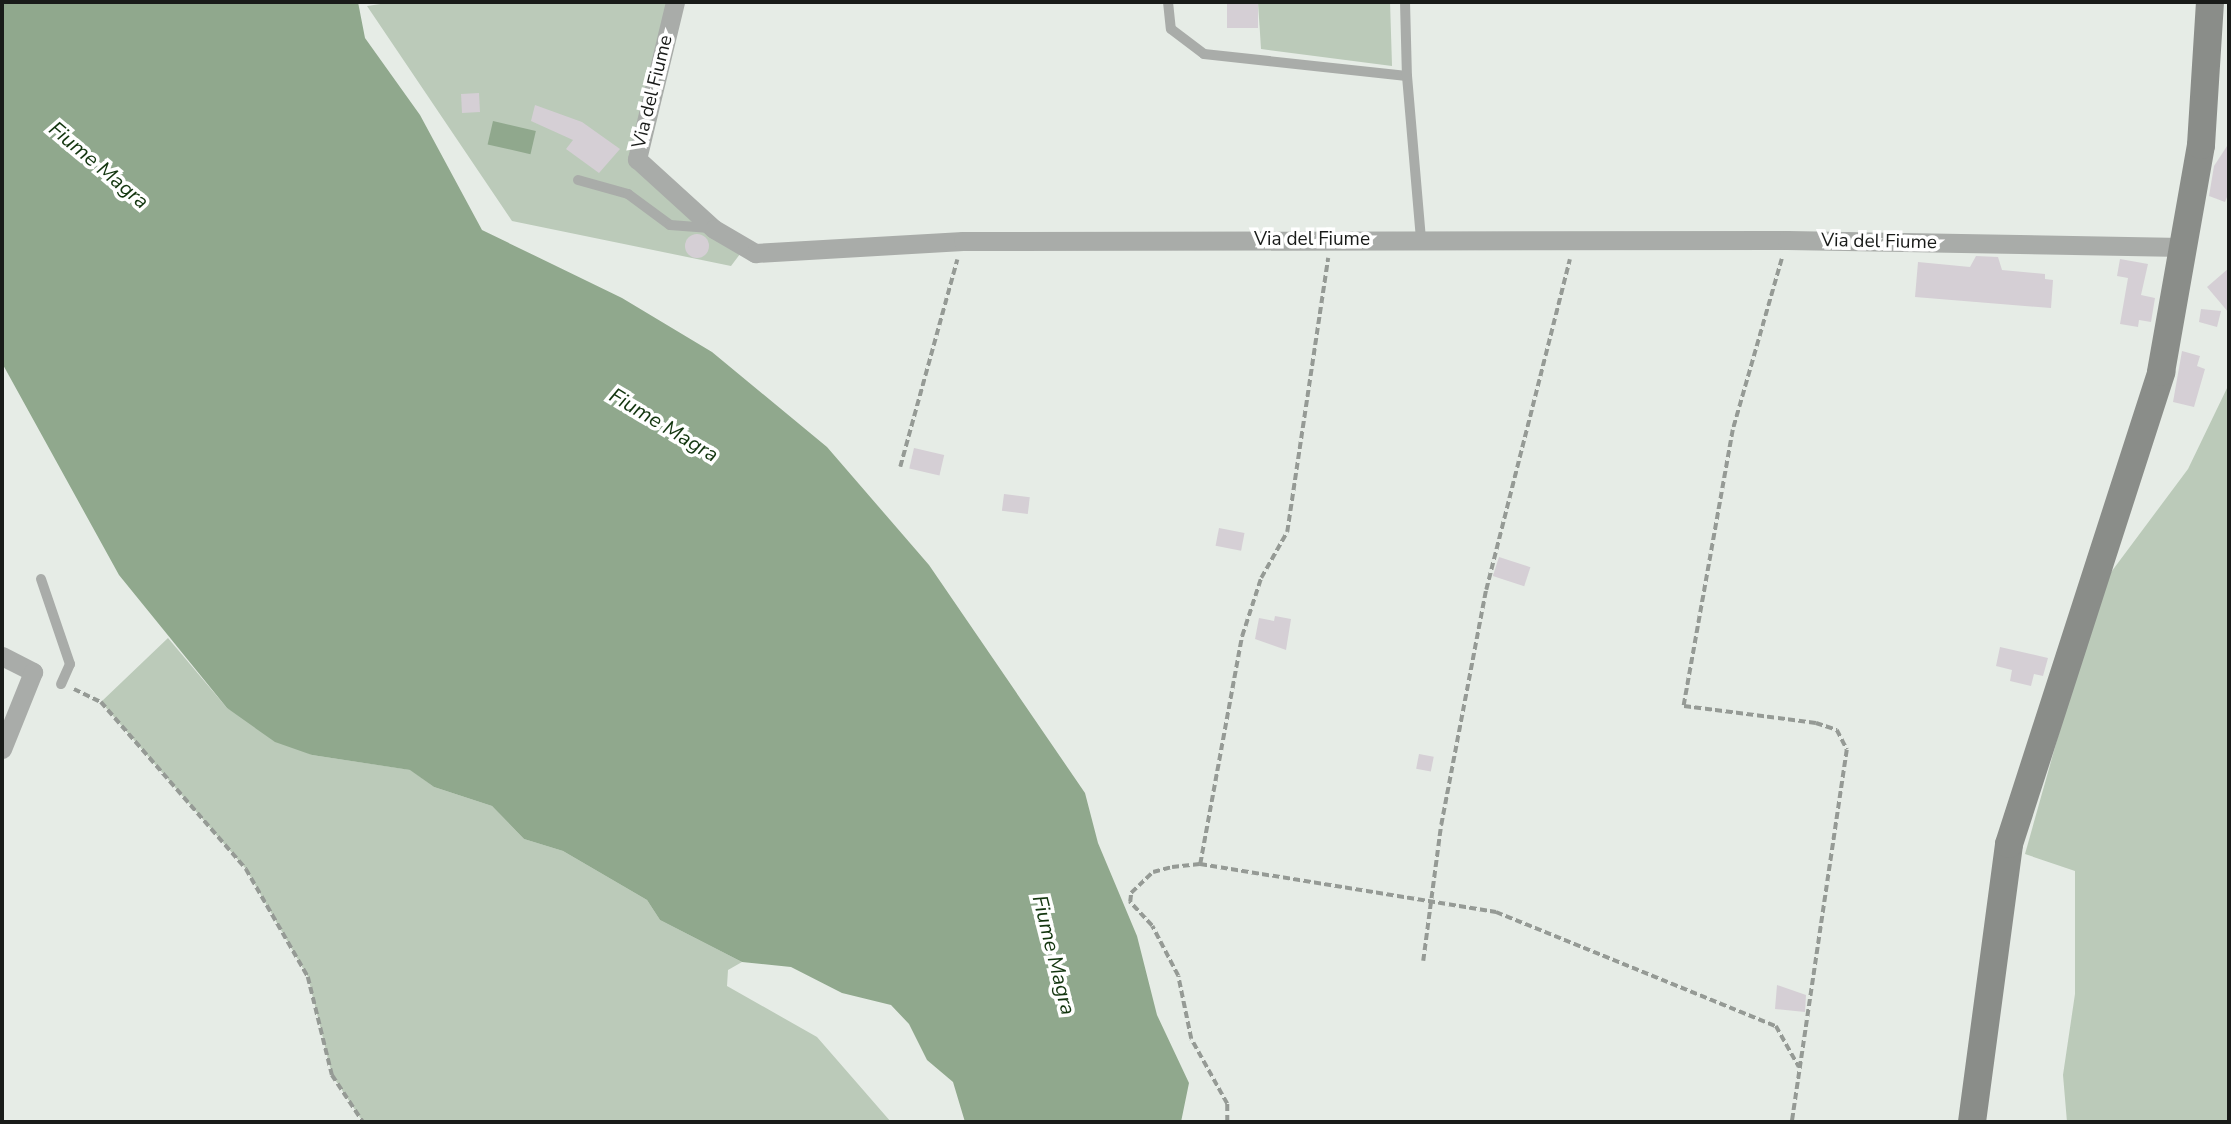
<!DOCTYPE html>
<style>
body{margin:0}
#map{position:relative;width:2231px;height:1124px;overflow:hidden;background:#e6ece6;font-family:"Nunito Sans",sans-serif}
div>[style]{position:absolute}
.green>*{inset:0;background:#bbcab9}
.water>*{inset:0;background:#90a88d;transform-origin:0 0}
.building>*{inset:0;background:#d5cfd5;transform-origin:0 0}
.round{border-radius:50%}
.path>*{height:3.5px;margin-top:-1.75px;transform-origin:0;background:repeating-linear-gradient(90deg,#959a95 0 7px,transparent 0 10.5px)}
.lane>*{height:10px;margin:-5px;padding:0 5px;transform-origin:5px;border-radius:5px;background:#a9aca9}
.street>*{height:19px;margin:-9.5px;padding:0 9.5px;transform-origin:9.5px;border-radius:9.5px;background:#a9aca9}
.secondary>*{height:28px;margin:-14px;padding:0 14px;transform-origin:14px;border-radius:14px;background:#8a8d89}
span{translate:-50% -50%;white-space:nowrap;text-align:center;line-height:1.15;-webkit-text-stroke:7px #fff;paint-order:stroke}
.street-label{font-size:19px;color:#191b19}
.water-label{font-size:21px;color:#12350e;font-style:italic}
.frame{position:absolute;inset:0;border:4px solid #191b19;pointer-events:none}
</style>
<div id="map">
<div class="green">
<i style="clip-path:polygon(394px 2px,671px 2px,631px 159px,743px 250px,731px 266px,512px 221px,367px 6px)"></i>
<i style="clip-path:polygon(1258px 2px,1390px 2px,1392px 66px,1261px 49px)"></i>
<i style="clip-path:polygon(2229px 384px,2229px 1122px,2067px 1122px,2063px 1075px,2075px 994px,2075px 871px,2025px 854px,2100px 587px,2188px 469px)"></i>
<i style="clip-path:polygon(168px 638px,227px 708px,312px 755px,411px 770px,434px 787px,492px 806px,524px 839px,563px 851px,647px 900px,660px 920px,742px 962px,728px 970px,727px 986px,817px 1037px,891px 1122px,363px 1122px,332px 1075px,308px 977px,246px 869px,101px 702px)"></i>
</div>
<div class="water">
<i style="clip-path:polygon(2px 2px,358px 2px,365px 38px,420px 115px,482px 230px,622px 298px,712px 352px,827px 447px,929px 565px,1085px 793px,1098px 843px,1137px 936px,1157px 1015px,1189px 1083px,1181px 1122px,965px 1122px,953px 1082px,927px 1060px,909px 1024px,891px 1005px,842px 993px,791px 967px,742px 962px,660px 920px,647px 900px,563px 851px,524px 839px,492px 806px,434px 787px,410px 770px,312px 755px,275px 742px,227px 708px,119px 575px,2px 363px)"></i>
<i style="left:493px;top:121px;width:44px;height:24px;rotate:13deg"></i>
</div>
<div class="building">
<i style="left:1227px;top:2px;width:31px;height:26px"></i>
<i style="left:479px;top:93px;width:19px;height:18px;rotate:87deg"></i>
<i style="clip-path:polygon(535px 105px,582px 122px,620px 149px,599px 173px,566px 149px,573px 140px,531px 121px)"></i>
<i style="clip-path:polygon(2229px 143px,2229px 192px,2225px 202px,2209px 196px,2214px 166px)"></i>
<i class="round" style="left:685px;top:234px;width:24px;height:24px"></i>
<i style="clip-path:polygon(1976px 256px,1998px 257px,2002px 270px,2045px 274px,2045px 279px,2053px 280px,2051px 308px,1915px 297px,1918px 262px,1970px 267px)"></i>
<i style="clip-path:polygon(2120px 259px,2148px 264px,2141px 295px,2155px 298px,2151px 322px,2139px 320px,2138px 327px,2120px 324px,2128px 278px,2117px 276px)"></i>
<i style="clip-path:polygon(2229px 268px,2229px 313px,2207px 287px)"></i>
<i style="clip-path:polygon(2201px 309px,2221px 311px,2217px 327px,2199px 322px)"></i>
<i style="clip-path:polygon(2182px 351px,2200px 356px,2197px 366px,2205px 369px,2194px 407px,2173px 402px)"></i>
<i style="left:914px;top:448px;width:31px;height:21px;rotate:13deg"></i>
<i style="left:1004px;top:494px;width:26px;height:17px;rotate:7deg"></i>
<i style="left:1219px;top:528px;width:26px;height:18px;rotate:11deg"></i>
<i style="left:1499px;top:557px;width:33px;height:20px;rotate:18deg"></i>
<i style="clip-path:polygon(1275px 616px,1291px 619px,1286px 650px,1255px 639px,1259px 618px,1274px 621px)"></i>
<i style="clip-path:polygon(2000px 647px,2048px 658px,2043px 676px,2034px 674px,2031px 686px,2010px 681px,2012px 670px,1996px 666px)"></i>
<i style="left:1419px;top:754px;width:15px;height:15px;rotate:11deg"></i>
<i style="clip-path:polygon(1777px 985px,1806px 995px,1805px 1012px,1775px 1009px)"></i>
</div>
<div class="path">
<i style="left:1782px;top:259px;width:178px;rotate:106deg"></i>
<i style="left:1733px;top:430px;width:280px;rotate:100.1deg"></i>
<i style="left:1684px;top:706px;width:133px;rotate:7.3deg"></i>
<i style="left:1816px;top:723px;width:22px;rotate:18deg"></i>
<i style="left:1837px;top:730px;width:22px;rotate:63deg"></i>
<i style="left:1847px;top:750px;width:376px;rotate:98.4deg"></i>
<i style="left:900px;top:467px;width:215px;rotate:-74.6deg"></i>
<i style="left:74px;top:689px;width:30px;rotate:26deg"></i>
<i style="left:101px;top:702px;width:221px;rotate:49deg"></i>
<i style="left:246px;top:869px;width:125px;rotate:60.1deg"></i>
<i style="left:308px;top:977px;width:101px;rotate:76.2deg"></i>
<i style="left:332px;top:1075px;width:56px;rotate:56.6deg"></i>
<i style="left:1200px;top:864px;width:232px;rotate:-79.6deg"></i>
<i style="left:1242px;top:636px;width:61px;rotate:-71.9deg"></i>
<i style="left:1261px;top:578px;width:53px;rotate:-60.5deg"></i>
<i style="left:1287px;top:532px;width:277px;rotate:-81.5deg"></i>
<i style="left:1423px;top:961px;width:137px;rotate:-82.5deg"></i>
<i style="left:1441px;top:825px;width:239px;rotate:-79.2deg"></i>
<i style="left:1486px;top:590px;width:341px;rotate:-75.8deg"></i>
<i style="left:1227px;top:1122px;width:18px;rotate:-90deg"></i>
<i style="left:1227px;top:1104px;width:74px;rotate:-119deg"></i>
<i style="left:1191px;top:1039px;width:64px;rotate:-101.7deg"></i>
<i style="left:1178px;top:976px;width:56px;rotate:-117.5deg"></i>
<i style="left:1152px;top:926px;width:33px;rotate:-133deg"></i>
<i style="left:1130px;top:902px;width:9px;rotate:-84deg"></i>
<i style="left:1131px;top:893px;width:30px;rotate:-44deg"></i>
<i style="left:1153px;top:872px;width:20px;rotate:-15deg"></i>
<i style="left:1172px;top:867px;width:28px;rotate:-6deg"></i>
<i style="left:1200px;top:864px;width:300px;rotate:9.2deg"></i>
<i style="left:1496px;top:912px;width:302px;rotate:22.2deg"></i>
<i style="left:1776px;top:1026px;width:47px;rotate:60.7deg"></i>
</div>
<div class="lane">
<i style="left:1168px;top:2px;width:27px;rotate:84deg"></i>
<i style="left:1171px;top:29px;width:41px;rotate:37.1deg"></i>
<i style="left:1204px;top:54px;width:204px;rotate:6.2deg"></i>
<i style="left:1407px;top:76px;width:165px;rotate:85.1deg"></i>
<i style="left:1405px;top:2px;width:74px;rotate:88.5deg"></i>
<i style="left:578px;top:180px;width:52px;rotate:15.6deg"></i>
<i style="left:628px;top:194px;width:52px;rotate:36.4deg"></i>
<i style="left:670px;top:225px;width:40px;rotate:4.3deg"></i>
<i style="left:41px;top:579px;width:90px;rotate:71.2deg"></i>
<i style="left:70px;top:664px;width:22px;rotate:114deg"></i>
</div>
<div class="street">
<i style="left:675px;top:2px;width:162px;rotate:103.6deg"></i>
<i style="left:637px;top:159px;width:104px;rotate:42.3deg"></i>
<i style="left:714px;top:229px;width:48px;rotate:30.3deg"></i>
<i style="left:755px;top:253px;width:208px;rotate:-3.3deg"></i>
<i style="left:963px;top:241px;width:824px;rotate:-0.07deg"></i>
<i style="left:1787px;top:240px;width:395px;rotate:1deg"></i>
<i style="left:2px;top:656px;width:35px;rotate:27deg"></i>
<i style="left:33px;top:672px;width:83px;rotate:111.9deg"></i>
</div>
<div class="secondary">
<i style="left:1972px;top:1122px;width:280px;rotate:-82.4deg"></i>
<i style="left:2009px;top:844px;width:496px;rotate:-72.1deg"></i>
<i style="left:2161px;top:372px;width:230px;rotate:-80deg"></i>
<i style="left:2201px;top:145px;width:143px;rotate:-86.4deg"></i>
</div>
<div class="street-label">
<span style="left:653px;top:92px;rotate:-76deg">Via del Fiume</span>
<span style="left:1312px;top:240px">Via del Fiume</span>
<span style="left:1879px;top:242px;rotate:1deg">Via del Fiume</span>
</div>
<div class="water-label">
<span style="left:99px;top:165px;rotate:40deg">Fiume Magra</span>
<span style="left:664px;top:425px;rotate:31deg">Fiume Magra</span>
<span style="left:1054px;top:955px;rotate:76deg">Fiume Magra</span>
</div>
<div class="frame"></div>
</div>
